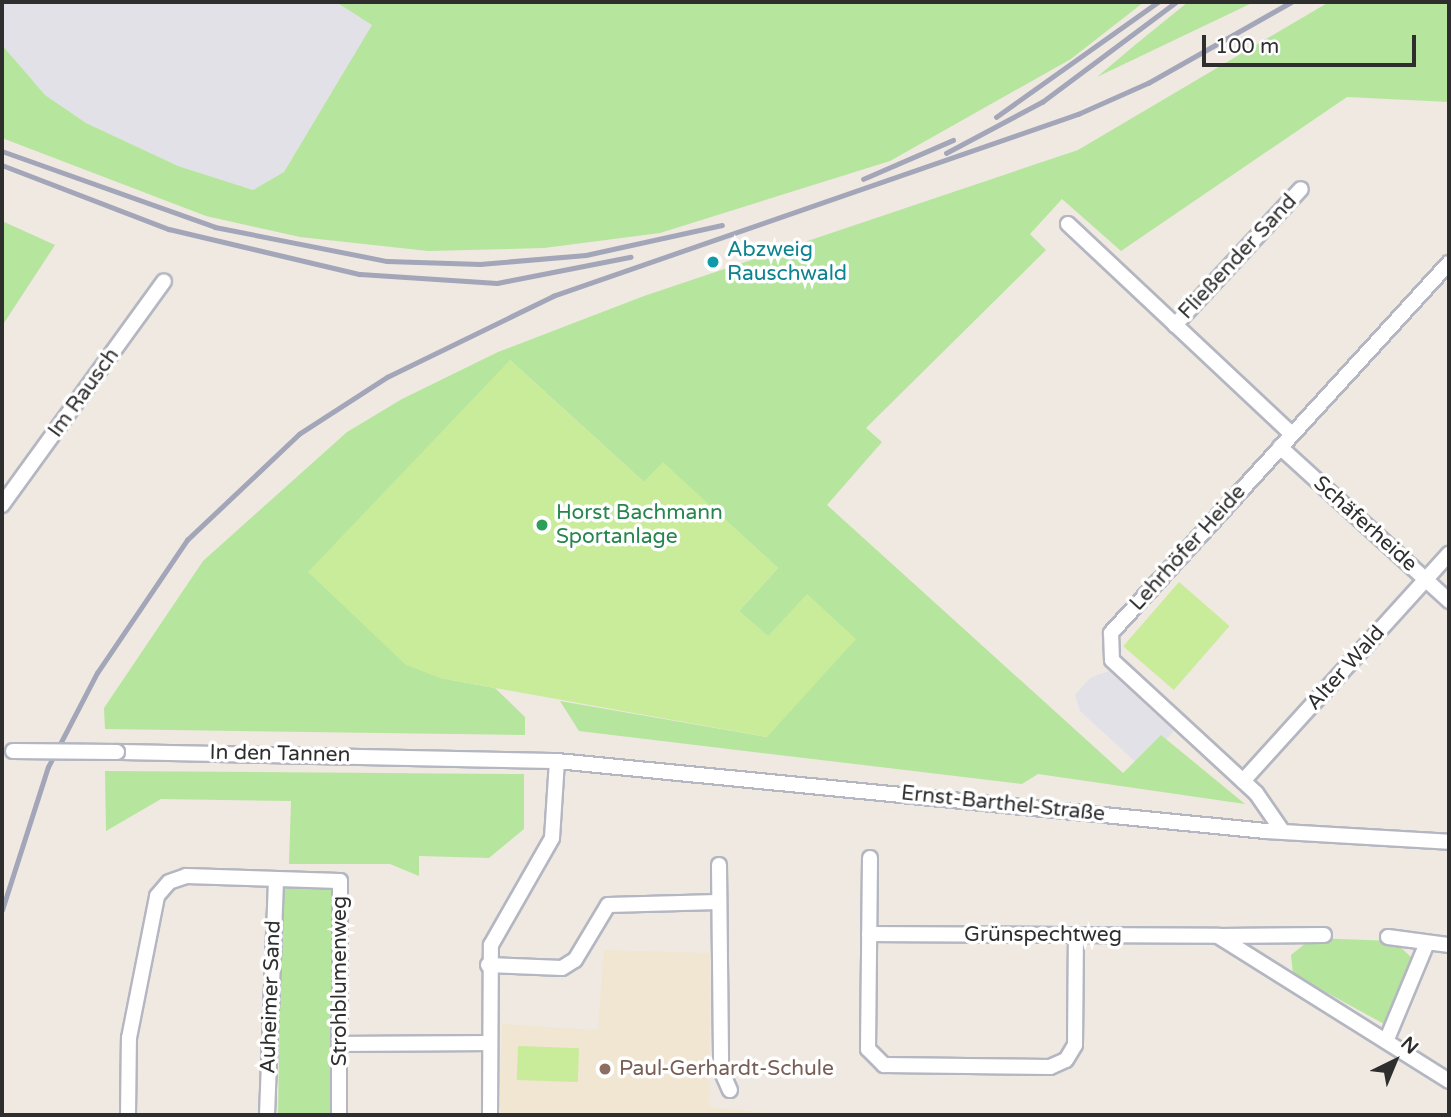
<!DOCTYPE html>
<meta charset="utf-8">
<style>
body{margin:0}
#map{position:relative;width:1451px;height:1117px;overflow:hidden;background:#efe9e1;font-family:"Varela Round",sans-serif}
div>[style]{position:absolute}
.industrial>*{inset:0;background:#e3e1e8}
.education>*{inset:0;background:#f0e6d1}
.green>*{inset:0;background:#b6e59e;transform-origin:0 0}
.pitch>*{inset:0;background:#c9ec9a;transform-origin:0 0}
.roads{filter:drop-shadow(2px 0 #b4b7c1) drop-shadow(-2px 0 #b4b7c1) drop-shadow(0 2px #b4b7c1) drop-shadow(0 -2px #b4b7c1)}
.minor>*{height:14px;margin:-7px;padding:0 7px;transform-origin:7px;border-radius:7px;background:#fff}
.rail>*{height:4.5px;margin:-2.25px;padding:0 2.25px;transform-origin:2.25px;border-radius:2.25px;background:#a3a6b8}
.bridges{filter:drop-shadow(2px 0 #b4b7c1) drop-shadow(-2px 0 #b4b7c1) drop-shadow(0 2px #b4b7c1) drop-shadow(0 -2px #b4b7c1)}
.minor-bridge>*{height:14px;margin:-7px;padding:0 7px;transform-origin:7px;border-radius:7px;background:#fff}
.dots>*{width:19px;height:19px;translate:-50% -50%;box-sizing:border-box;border:4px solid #fff;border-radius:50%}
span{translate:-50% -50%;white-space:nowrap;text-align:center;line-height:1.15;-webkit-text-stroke:7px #fff;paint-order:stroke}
.culture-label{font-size:21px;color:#0d838f}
.left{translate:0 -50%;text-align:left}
.street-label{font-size:21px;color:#2e2e2e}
.leisure-label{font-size:21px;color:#27864d}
.education-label{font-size:21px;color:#785e54}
.frame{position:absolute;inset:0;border:4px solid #2e2e2e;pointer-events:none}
.north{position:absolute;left:1360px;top:1026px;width:70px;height:70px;-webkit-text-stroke:5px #fff;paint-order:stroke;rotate:43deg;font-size:19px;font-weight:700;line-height:28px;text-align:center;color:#2e2e2e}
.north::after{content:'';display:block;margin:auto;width:24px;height:32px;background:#2e2e2e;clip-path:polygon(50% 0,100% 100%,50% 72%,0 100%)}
.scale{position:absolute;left:1202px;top:35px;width:214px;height:32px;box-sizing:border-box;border:4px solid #2e2e2e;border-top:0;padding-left:9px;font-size:21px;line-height:24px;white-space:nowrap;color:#2e2e2e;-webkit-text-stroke:5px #fff;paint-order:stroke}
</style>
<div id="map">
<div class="industrial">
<i style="clip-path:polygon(2px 2px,336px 2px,373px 25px,284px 172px,253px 190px,178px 166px,86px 123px,45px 95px,2px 45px)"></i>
<i style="clip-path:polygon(1109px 671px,1174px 731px,1141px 767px,1080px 711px,1075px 695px,1090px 678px)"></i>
</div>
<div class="education">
<i style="clip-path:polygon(604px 950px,710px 953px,709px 1107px,786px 1115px,499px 1115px,502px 1024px,598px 1030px)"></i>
</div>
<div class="green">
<i style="clip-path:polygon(336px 2px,1144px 2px,1071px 59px,890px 161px,660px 233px,544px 248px,428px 251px,300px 237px,206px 216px,2px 138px,2px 45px,45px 95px,86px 123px,178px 166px,253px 190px,284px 172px,372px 25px)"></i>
<i style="clip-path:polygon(1188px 2px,1254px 2px,1097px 77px,1135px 45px)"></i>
<i style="clip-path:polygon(1329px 2px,1449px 2px,1449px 102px,1347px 97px,1121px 251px,1062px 199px,1030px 234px,1046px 250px,866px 428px,882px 442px,827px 505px,1123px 773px,1161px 735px,1245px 804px,1038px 774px,1022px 784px,579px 731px,560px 701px,767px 737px,807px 595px,769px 637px,739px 611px,778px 568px,663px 463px,644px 482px,510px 360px,440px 678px,495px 688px,525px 717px,525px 735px,105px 729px,104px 708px,203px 561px,347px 432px,402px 399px,498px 352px,644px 296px,1078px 150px)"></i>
<i style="clip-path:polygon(2px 221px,55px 245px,2px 326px)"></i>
<i style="clip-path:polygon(105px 771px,524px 774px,524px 829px,489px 858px,419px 856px,419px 876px,390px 864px,289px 864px,291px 801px,161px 799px,106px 831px)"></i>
<i style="left:282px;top:885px;width:56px;height:230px;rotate:1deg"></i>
<i style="clip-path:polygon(1312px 938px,1394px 941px,1412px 958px,1384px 1024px,1293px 974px,1291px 955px)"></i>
</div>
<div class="pitch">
<i style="clip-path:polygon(510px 360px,644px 482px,663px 462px,778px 568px,739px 611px,768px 636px,807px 594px,856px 639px,767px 737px,440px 678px,406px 665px,308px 572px)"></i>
<i style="left:1179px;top:582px;width:67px;height:85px;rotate:41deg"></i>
<i style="left:518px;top:1046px;width:61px;height:34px;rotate:2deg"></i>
</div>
<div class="roads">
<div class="minor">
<i style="left:1068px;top:224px;width:307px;rotate:43.2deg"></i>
<i style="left:1175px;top:325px;width:185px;rotate:-47.2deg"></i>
<i style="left:1280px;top:447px;width:229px;rotate:42.3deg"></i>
<i style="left:2px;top:505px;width:276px;rotate:-54.1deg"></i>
<i style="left:117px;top:752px;width:440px;rotate:1.2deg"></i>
<i style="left:557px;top:761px;width:712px;rotate:5.64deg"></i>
<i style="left:1266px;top:831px;width:183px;rotate:3.4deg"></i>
<i style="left:1243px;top:781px;width:307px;rotate:-47.8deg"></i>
<i style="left:1283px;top:832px;width:47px;rotate:-124.7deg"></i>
<i style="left:1256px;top:793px;width:196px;rotate:-137.3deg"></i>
<i style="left:1112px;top:660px;width:27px;rotate:-92deg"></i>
<i style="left:1111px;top:633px;width:501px;rotate:-47.59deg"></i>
<i style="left:870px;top:858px;width:191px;rotate:90.6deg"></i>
<i style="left:868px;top:1049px;width:23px;rotate:45deg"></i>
<i style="left:884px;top:1065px;width:166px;rotate:0.7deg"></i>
<i style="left:1050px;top:1067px;width:17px;rotate:-24deg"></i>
<i style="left:1066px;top:1060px;width:17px;rotate:-59deg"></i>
<i style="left:1075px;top:1045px;width:109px;rotate:-89.5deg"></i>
<i style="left:719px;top:865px;width:205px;rotate:89.4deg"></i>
<i style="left:721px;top:1070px;width:22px;rotate:66deg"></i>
<i style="left:869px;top:934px;width:349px;rotate:0.3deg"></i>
<i style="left:1218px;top:936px;width:273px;rotate:32.1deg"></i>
<i style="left:1219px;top:936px;width:105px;rotate:-0.5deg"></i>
<i style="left:1388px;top:937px;width:62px;rotate:7.5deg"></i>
<i style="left:488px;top:965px;width:74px;rotate:2.3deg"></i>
<i style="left:562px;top:968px;width:15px;rotate:-32deg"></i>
<i style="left:575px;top:960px;width:64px;rotate:-59deg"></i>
<i style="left:608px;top:905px;width:110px;rotate:-1.6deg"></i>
<i style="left:1387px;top:1039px;width:104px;rotate:-67.4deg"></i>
<i style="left:339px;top:1044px;width:149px;rotate:-0.4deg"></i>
<i style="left:128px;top:1115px;width:77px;rotate:-89.3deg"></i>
<i style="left:129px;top:1038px;width:145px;rotate:-78.8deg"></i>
<i style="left:157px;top:896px;width:18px;rotate:-49deg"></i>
<i style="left:169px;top:882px;width:18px;rotate:-19deg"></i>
<i style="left:186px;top:876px;width:154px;rotate:1.9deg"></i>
<i style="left:340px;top:881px;width:234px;rotate:90.2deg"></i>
<i style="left:267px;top:1115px;width:236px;rotate:-87.8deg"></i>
<i style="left:490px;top:1115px;width:170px;rotate:-89.7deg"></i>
<i style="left:491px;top:945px;width:123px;rotate:-60.3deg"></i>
<i style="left:552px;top:838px;width:77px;rotate:-86.3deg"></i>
</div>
</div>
<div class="rail">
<i style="left:996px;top:117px;width:199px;rotate:-35.4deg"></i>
<i style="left:2px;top:151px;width:226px;rotate:19.6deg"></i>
<i style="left:215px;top:227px;width:175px;rotate:11.2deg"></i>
<i style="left:387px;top:261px;width:93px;rotate:1.8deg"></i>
<i style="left:480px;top:264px;width:106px;rotate:-4.9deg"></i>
<i style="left:586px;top:255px;width:139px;rotate:-12.4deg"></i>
<i style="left:946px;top:153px;width:109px;rotate:-28deg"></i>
<i style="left:1042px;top:102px;width:167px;rotate:-36.7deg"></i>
<i style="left:2px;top:165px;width:179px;rotate:21deg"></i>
<i style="left:169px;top:229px;width:196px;rotate:13.3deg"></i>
<i style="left:360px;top:274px;width:137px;rotate:3.8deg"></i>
<i style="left:497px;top:283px;width:136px;rotate:-11.1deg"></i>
<i style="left:863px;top:179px;width:98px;rotate:-23.4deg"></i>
<i style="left:2px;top:910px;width:150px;rotate:-72.2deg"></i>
<i style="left:48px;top:767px;width:106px;rotate:-62.5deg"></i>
<i style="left:97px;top:673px;width:161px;rotate:-55.9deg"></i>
<i style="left:187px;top:540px;width:154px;rotate:-43.4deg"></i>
<i style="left:299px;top:434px;width:105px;rotate:-32.9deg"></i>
<i style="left:387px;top:377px;width:185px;rotate:-26deg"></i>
<i style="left:553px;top:296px;width:556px;rotate:-19.12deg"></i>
<i style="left:1078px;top:114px;width:77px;rotate:-23.9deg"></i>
<i style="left:1148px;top:83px;width:164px;rotate:-29.5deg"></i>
</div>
<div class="bridges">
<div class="minor-bridge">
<i style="left:13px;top:751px;width:104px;rotate:0.6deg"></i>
</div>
</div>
<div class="dots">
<i style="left:713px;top:262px;background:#0f9aa8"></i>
<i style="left:542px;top:525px;background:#2e9e5b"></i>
<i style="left:605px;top:1069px;background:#8d6e63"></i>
</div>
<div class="culture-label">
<span class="left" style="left:727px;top:262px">Abzweig<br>Rauschwald</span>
</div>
<div class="street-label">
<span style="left:1238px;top:257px;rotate:-47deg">Fließender Sand</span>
<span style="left:84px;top:393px;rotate:-54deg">Im Rausch</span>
<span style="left:1365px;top:524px;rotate:42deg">Schäferheide</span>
<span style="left:1188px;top:548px;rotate:-48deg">Lehrhöfer Heide</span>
<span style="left:1346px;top:668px;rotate:-48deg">Alter Wald</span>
<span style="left:280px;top:754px;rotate:1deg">In den Tannen</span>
<span style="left:1003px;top:804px;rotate:6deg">Ernst-Barthel-Straße</span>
<span style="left:1043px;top:935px">Grünspechtweg</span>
<span style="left:340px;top:981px;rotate:-90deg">Strohblumenweg</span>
<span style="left:271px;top:997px;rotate:-88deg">Auheimer Sand</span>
</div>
<div class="leisure-label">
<span class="left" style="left:556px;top:525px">Horst Bachmann<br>Sportanlage</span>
</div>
<div class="education-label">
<span class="left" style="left:619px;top:1069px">Paul-Gerhardt-Schule</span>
</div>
<div class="frame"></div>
<div class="north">N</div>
<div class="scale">100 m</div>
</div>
